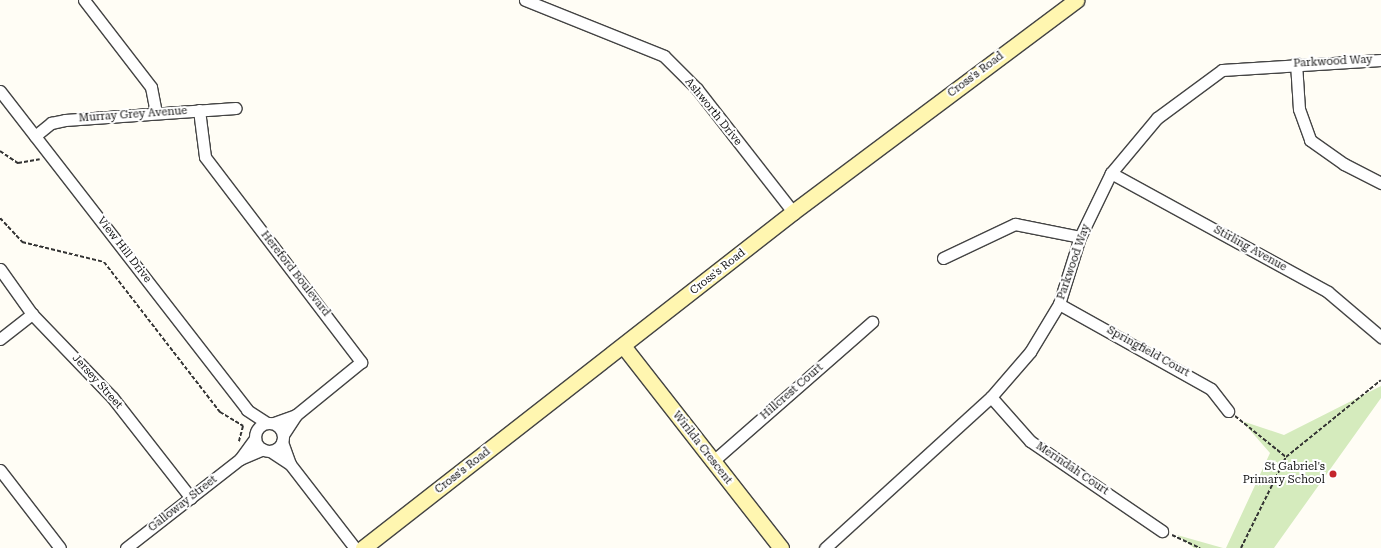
<!DOCTYPE html>
<style>
body{margin:0}
#map{position:relative;width:1381px;height:548px;overflow:hidden;background:#fffdf5;font-family:"Roboto Serif",serif}
div>[style]{position:absolute}
.green>*{inset:0;background:#d5ebbd}
.path>*{height:2px;margin-top:-1px;transform-origin:0;background:repeating-linear-gradient(90deg,#333 0 4px,transparent 0 6px)}
.roads{filter:drop-shadow(1px 0 #444) drop-shadow(-1px 0 #444) drop-shadow(0 1px #444) drop-shadow(0 -1px #444)}
.street>*{height:11px;margin:-5.5px;padding:0 5.5px;transform-origin:5.5px;border-radius:5.5px;background:#fff}
.street>.ring{margin:-5.5px;padding:0;box-sizing:content-box;background:none;border:11px solid #fff;border-radius:50%}
.secondary>*{height:15px;margin:-7.5px;padding:0 7.5px;transform-origin:7.5px;border-radius:7.5px;background:#fff6b0}
.dots>*{width:11px;height:11px;translate:-50% -50%;box-sizing:border-box;border:2px solid #fff;border-radius:50%}
span{translate:-50% -50%;white-space:nowrap;text-align:center;line-height:1.15;-webkit-text-stroke:4px #fff;paint-order:stroke}
.street-label{font-size:11px;color:#111}
.poi-label{font-size:11px;color:#111}
.right{translate:-100% -50%;text-align:right}
</style>
<div id="map">
<div class="green">
<i style="clip-path:polygon(1381px 386px,1381px 398px,1274px 548px,1226px 548px,1270px 453px,1242px 421px,1284px 435px)"></i>
<i style="clip-path:polygon(1177px 535px,1223px 548px,1194px 548px)"></i>
</div>
<div class="path">
<i style="left:0;top:151px;width:22px;rotate:34deg"></i>
<i style="left:18px;top:163px;width:22px;rotate:-10deg"></i>
<i style="left:0;top:218px;width:33px;rotate:47deg"></i>
<i style="left:22px;top:242px;width:84px;rotate:13.7deg"></i>
<i style="left:104px;top:262px;width:190px;rotate:52.3deg"></i>
<i style="left:220px;top:412px;width:27px;rotate:31deg"></i>
<i style="left:243px;top:426px;width:16px;rotate:105deg"></i>
<i style="left:1235px;top:416px;width:65px;rotate:38.8deg"></i>
<i style="left:1172px;top:535px;width:31px;rotate:25deg"></i>
<i style="left:1241px;top:548px;width:102px;rotate:-63.7deg"></i>
<i style="left:1286px;top:457px;width:122px;rotate:-39deg"></i>
</div>
<div class="roads">
<div class="street">
<i style="left:84px;top:0;width:110px;rotate:52.4deg"></i>
<i style="left:151px;top:87px;width:25px;rotate:79deg"></i>
<i style="left:525px;top:0;width:150px;rotate:21.9deg"></i>
<i style="left:664px;top:56px;width:47px;rotate:45deg"></i>
<i style="left:697px;top:89px;width:156px;rotate:52deg"></i>
<i style="left:1296px;top:63px;width:46px;rotate:86.3deg"></i>
<i style="left:1299px;top:109px;width:33px;rotate:70deg"></i>
<i style="left:1310px;top:140px;width:42px;rotate:35.2deg"></i>
<i style="left:1344px;top:164px;width:42px;rotate:27.2deg"></i>
<i style="left:0;top:91px;width:403px;rotate:52.2deg"></i>
<i style="left:247px;top:410px;width:24px;rotate:33deg"></i>
<i style="left:199px;top:110px;width:47px;rotate:82.7deg"></i>
<i style="left:205px;top:157px;width:258px;rotate:52.7deg"></i>
<i style="left:361px;top:362px;width:84px;rotate:140.8deg"></i>
<i style="left:296px;top:415px;width:24px;rotate:123deg"></i>
<i style="left:35px;top:136px;width:21px;rotate:-39deg"></i>
<i style="left:51px;top:123px;width:14px;rotate:-12deg"></i>
<i style="left:65px;top:120px;width:171px;rotate:-4deg"></i>
<i style="left:1111px;top:173px;width:247px;rotate:28.7deg"></i>
<i style="left:1328px;top:292px;width:70px;rotate:40.3deg"></i>
<i style="left:943px;top:258px;width:80px;rotate:-25.3deg"></i>
<i style="left:1015px;top:224px;width:66px;rotate:11.3deg"></i>
<i style="left:0;top:269px;width:55px;rotate:54.6deg"></i>
<i style="left:32px;top:314px;width:115px;rotate:46.1deg"></i>
<i style="left:112px;top:397px;width:128px;rotate:52deg"></i>
<i style="left:1059px;top:304px;width:174px;rotate:29.2deg"></i>
<i style="left:1211px;top:389px;width:28px;rotate:52deg"></i>
<i style="left:0;top:339px;width:41px;rotate:-38deg"></i>
<i style="left:991px;top:397px;width:59px;rotate:48.4deg"></i>
<i style="left:1030px;top:441px;width:160px;rotate:34.3deg"></i>
<i class="ring" style="left:255px;top:423px;width:17px;height:17px"></i>
<i style="left:274px;top:423px;width:23px;rotate:-20deg"></i>
<i style="left:282px;top:442px;width:23px;rotate:70deg"></i>
<i style="left:270px;top:451px;width:24px;rotate:33deg"></i>
<i style="left:290px;top:464px;width:106px;rotate:52.3deg"></i>
<i style="left:240px;top:459px;width:25px;rotate:-23deg"></i>
<i style="left:712px;top:462px;width:213px;rotate:-41.2deg"></i>
<i style="left:0;top:470px;width:98px;rotate:52.4deg"></i>
<i style="left:126px;top:548px;width:145px;rotate:-38deg"></i>
<i style="left:240px;top:459px;width:26px;rotate:-54deg"></i>
<i style="left:825px;top:548px;width:224px;rotate:-42.3deg"></i>
<i style="left:991px;top:397px;width:60px;rotate:-49.1deg"></i>
<i style="left:1030px;top:352px;width:56px;rotate:-58.9deg"></i>
<i style="left:1059px;top:304px;width:70px;rotate:-72.6deg"></i>
<i style="left:1080px;top:237px;width:71px;rotate:-64.2deg"></i>
<i style="left:1111px;top:173px;width:72px;rotate:-50.1deg"></i>
<i style="left:1157px;top:118px;width:81px;rotate:-36.4deg"></i>
<i style="left:1222px;top:70px;width:159px;rotate:-3.6deg"></i>
</div>
<div class="secondary">
<i style="left:624px;top:347px;width:255px;rotate:52deg"></i>
<i style="left:363px;top:548px;width:546px;rotate:-38deg"></i>
<i style="left:793px;top:212px;width:354px;rotate:-36.8deg"></i>
</div>
</div>
<div class="dots">
<i style="left:1333px;top:474px;background:#c4262e"></i>
</div>
<div class="street-label">
<span style="left:1333px;top:62px;rotate:-3deg">Parkwood Way</span>
<span style="left:976px;top:75px;rotate:-37deg">Cross's Road</span>
<span style="left:713px;top:112px;rotate:51deg">Ashworth Drive</span>
<span style="left:133px;top:115px;rotate:-4deg">Murray Grey Avenue</span>
<span style="left:1250px;top:249px;rotate:29deg">Stirling Avenue</span>
<span style="left:124px;top:250px;rotate:52deg">View Hill Drive</span>
<span style="left:1074px;top:262px;rotate:-71deg">Parkwood Way</span>
<span style="left:718px;top:272px;rotate:-38deg">Cross's Road</span>
<span style="left:295px;top:274px;rotate:52deg">Hereford Boulevard</span>
<span style="left:1148px;top:352px;rotate:29deg">Springfield Court</span>
<span style="left:97px;top:382px;rotate:48deg">Jersey Street</span>
<span style="left:792px;top:392px;rotate:-41deg">Hillcrest Court</span>
<span style="left:702px;top:448px;rotate:52deg">Wirilda Crescent</span>
<span style="left:1072px;top:469px;rotate:34deg">Merindah Court</span>
<span style="left:463px;top:471px;rotate:-38deg">Cross's Road</span>
<span style="left:183px;top:504px;rotate:-38deg">Galloway Street</span>
</div>
<div class="poi-label">
<span class="right" style="left:1325px;top:474px">St Gabriel's<br>Primary School</span>
</div>
</div>
